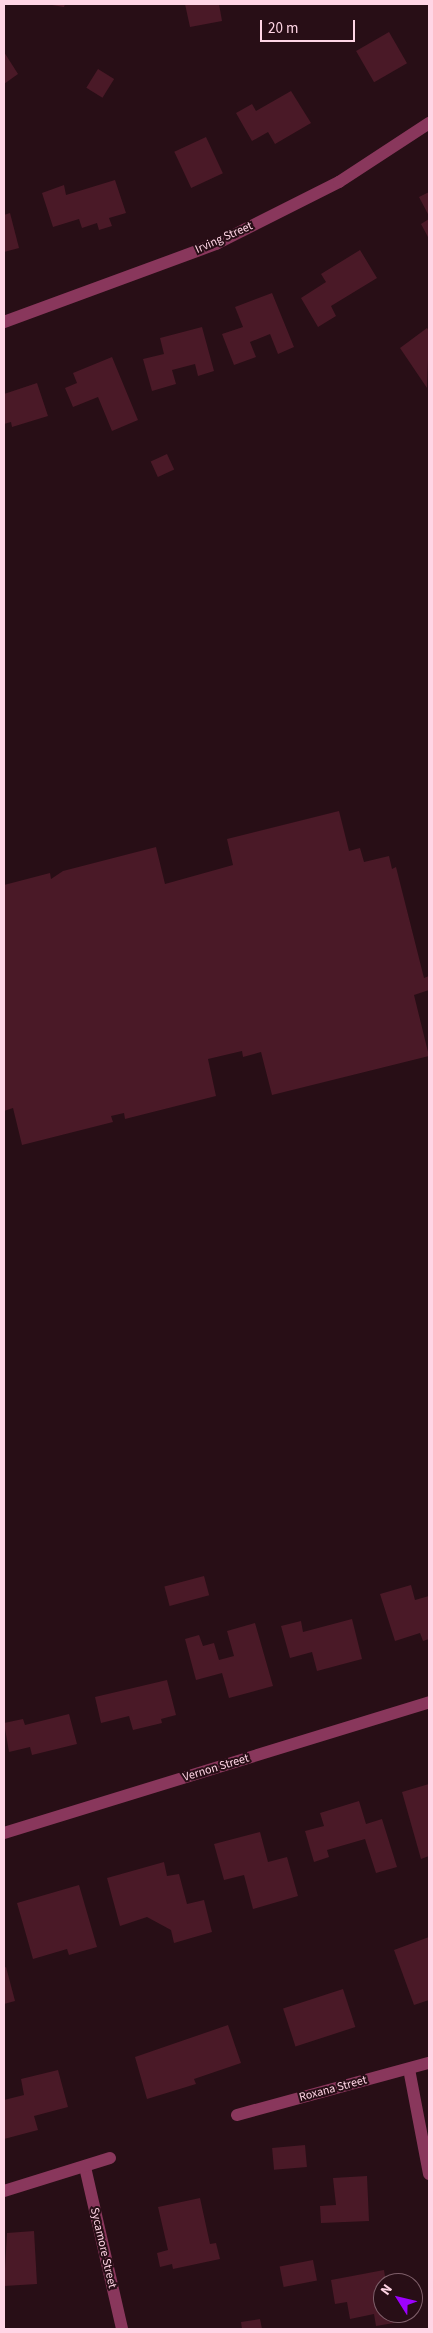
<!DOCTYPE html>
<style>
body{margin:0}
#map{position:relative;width:433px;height:2333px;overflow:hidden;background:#280e16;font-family:"Source Sans 3",sans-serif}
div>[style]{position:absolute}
.building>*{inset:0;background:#4a1927;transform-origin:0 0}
.minor>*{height:12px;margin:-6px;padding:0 6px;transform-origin:6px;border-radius:6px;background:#89375c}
span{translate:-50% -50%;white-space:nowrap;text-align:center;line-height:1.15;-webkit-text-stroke:4px #280e16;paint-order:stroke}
.street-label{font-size:12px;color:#ffd5e5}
.frame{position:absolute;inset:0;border:5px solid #ffd5e5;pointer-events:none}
.north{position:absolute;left:373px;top:2273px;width:50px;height:50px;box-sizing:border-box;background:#280e16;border:1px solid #7e5e69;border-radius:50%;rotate:306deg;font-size:14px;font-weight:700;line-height:20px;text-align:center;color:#ffd5e5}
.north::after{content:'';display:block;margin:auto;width:18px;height:22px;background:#9d01ff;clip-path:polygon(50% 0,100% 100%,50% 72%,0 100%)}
.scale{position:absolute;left:260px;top:20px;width:95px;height:22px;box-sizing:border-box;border:2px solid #ffd5e5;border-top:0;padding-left:6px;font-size:15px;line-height:18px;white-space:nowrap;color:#ffd5e5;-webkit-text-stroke:4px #280e16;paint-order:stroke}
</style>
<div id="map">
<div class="building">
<i style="clip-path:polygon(46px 4px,65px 4px,64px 7px)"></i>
<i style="clip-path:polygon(185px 4px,219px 4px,222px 21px,190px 27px)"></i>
<i style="left:389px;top:32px;width:36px;height:38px;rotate:60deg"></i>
<i style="clip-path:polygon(4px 52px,18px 74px,4px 84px)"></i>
<i style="left:98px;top:69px;width:19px;height:22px;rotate:32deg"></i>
<i style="clip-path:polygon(291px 91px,311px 123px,275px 144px,268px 132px,252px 141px,236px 113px,252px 104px,256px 111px)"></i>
<i style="left:206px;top:137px;width:40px;height:35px;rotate:65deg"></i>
<i style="clip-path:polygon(115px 180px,126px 213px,109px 218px,112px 226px,99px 230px,97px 223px,82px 228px,79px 219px,53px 227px,42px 193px,64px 185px,66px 195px)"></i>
<i style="clip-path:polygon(429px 192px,429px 216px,419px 197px)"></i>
<i style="clip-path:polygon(10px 213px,19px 248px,4px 252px,4px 215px)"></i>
<i style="clip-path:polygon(429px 219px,429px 236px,428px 237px,421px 224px)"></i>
<i style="clip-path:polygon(360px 250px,377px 278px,331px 306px,336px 316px,318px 327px,301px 298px,326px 282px,321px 274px)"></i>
<i style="clip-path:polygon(272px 293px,294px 347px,278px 354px,270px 334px,250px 342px,256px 357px,234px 365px,222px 334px,243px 327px,235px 307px)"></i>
<i style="clip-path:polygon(202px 327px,214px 371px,198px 376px,195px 364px,172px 370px,176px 384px,152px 391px,143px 359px,164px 354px,160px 338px)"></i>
<i style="clip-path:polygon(427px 328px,429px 331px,427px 388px,400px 348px)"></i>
<i style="clip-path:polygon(112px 357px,138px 420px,112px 431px,98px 397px,73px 407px,65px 388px,77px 383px,73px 373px)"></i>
<i style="clip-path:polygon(37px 383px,48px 416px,12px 427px,11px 422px,4px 424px,4px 394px)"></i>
<i style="left:167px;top:454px;width:17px;height:18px;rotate:65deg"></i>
<i style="clip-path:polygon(339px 811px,349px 851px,360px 848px,364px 862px,389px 856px,392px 869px,396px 867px,424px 978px,429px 976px,429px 990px,414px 995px,429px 1056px,272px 1095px,261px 1052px,243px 1057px,242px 1051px,208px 1059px,216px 1096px,125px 1119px,124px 1113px,111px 1116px,113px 1122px,22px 1145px,13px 1108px,4px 1111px,4px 885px,50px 873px,51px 879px,63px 871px,156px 847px,165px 884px,233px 865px,227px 839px)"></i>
<i style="left:204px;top:1576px;width:20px;height:41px;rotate:75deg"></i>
<i style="clip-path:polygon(411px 1585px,415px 1600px,429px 1596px,429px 1639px,423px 1641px,420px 1633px,395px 1641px,380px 1594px)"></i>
<i style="clip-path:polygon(352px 1619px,362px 1659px,317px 1671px,312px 1652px,290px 1658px,281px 1626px,301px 1621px,303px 1632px)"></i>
<i style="clip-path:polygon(255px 1623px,273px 1686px,229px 1698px,222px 1673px,196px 1680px,185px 1639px,199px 1635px,203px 1646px,214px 1643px,219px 1660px,234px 1656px,227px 1631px)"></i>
<i style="clip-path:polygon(167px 1680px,176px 1715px,161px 1719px,162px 1723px,133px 1730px,129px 1716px,101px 1723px,95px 1697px)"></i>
<i style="clip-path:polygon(69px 1714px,77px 1744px,32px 1755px,30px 1747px,9px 1752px,4px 1723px,23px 1719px,25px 1725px)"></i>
<i style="clip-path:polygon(429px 1784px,429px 1856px,421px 1859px,402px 1792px)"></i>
<i style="clip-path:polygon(359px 1801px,366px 1824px,382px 1819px,397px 1867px,376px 1873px,365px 1839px,327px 1850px,329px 1857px,314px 1862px,305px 1831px,324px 1826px,320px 1813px)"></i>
<i style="clip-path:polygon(260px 1832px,268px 1862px,287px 1857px,298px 1896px,253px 1909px,244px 1875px,224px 1880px,214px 1844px)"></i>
<i style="clip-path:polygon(164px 1862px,167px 1876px,179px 1874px,187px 1904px,204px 1900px,212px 1932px,174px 1943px,171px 1930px,147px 1917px,120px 1926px,107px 1878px)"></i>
<i style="clip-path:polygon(79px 1885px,97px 1947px,69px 1955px,67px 1949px,33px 1959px,17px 1903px)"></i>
<i style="clip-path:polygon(429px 1937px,429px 2000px,414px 2005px,394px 1950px)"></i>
<i style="clip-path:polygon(6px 1967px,15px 2001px,4px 2004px,4px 1968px)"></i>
<i style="left:343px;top:1989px;width:40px;height:63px;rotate:72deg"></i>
<i style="clip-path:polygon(228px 2025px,241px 2063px,194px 2079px,196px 2084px,147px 2099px,135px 2057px)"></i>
<i style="clip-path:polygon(58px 2070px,68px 2107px,34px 2116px,38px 2130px,4px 2139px,4px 2100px,24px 2095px,21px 2079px)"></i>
<i style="left:305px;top:2145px;width:22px;height:33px;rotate:85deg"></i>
<i style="clip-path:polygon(367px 2176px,369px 2221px,321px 2223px,320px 2206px,336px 2205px,333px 2178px)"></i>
<i style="clip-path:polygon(200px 2198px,210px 2244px,216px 2243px,220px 2259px,173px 2269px,172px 2264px,160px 2267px,157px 2253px,168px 2250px,158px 2207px)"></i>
<i style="clip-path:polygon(34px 2231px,37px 2284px,4px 2286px,7px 2233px)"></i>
<i style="left:313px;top:2260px;width:21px;height:34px;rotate:79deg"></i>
<i style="clip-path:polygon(384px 2270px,386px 2283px,383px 2283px,383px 2313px,392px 2313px,394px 2323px,376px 2326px,374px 2314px,350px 2319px,347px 2302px,335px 2304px,331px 2280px)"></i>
<i style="clip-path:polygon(260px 2319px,262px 2329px,242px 2329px,241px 2322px)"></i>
</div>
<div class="minor">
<i style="left:4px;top:322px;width:226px;rotate:-20.2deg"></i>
<i style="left:216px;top:244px;width:138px;rotate:-26.8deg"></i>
<i style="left:339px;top:182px;width:108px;rotate:-33.2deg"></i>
<i style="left:4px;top:1833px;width:445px;rotate:-17.1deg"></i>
<i style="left:409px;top:2069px;width:107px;rotate:79.2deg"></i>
<i style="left:237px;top:2115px;width:199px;rotate:-15.2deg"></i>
<i style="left:85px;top:2167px;width:166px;rotate:77.1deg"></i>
<i style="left:4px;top:2191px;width:111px;rotate:-17.3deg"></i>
</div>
<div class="street-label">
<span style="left:224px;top:238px;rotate:-24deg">Irving Street</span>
<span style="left:216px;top:1768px;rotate:-17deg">Vernon Street</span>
<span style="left:333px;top:2089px;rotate:-15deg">Roxana Street</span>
<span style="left:103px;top:2248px;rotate:77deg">Sycamore Street</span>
</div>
<div class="frame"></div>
<div class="north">N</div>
<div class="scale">20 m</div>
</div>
